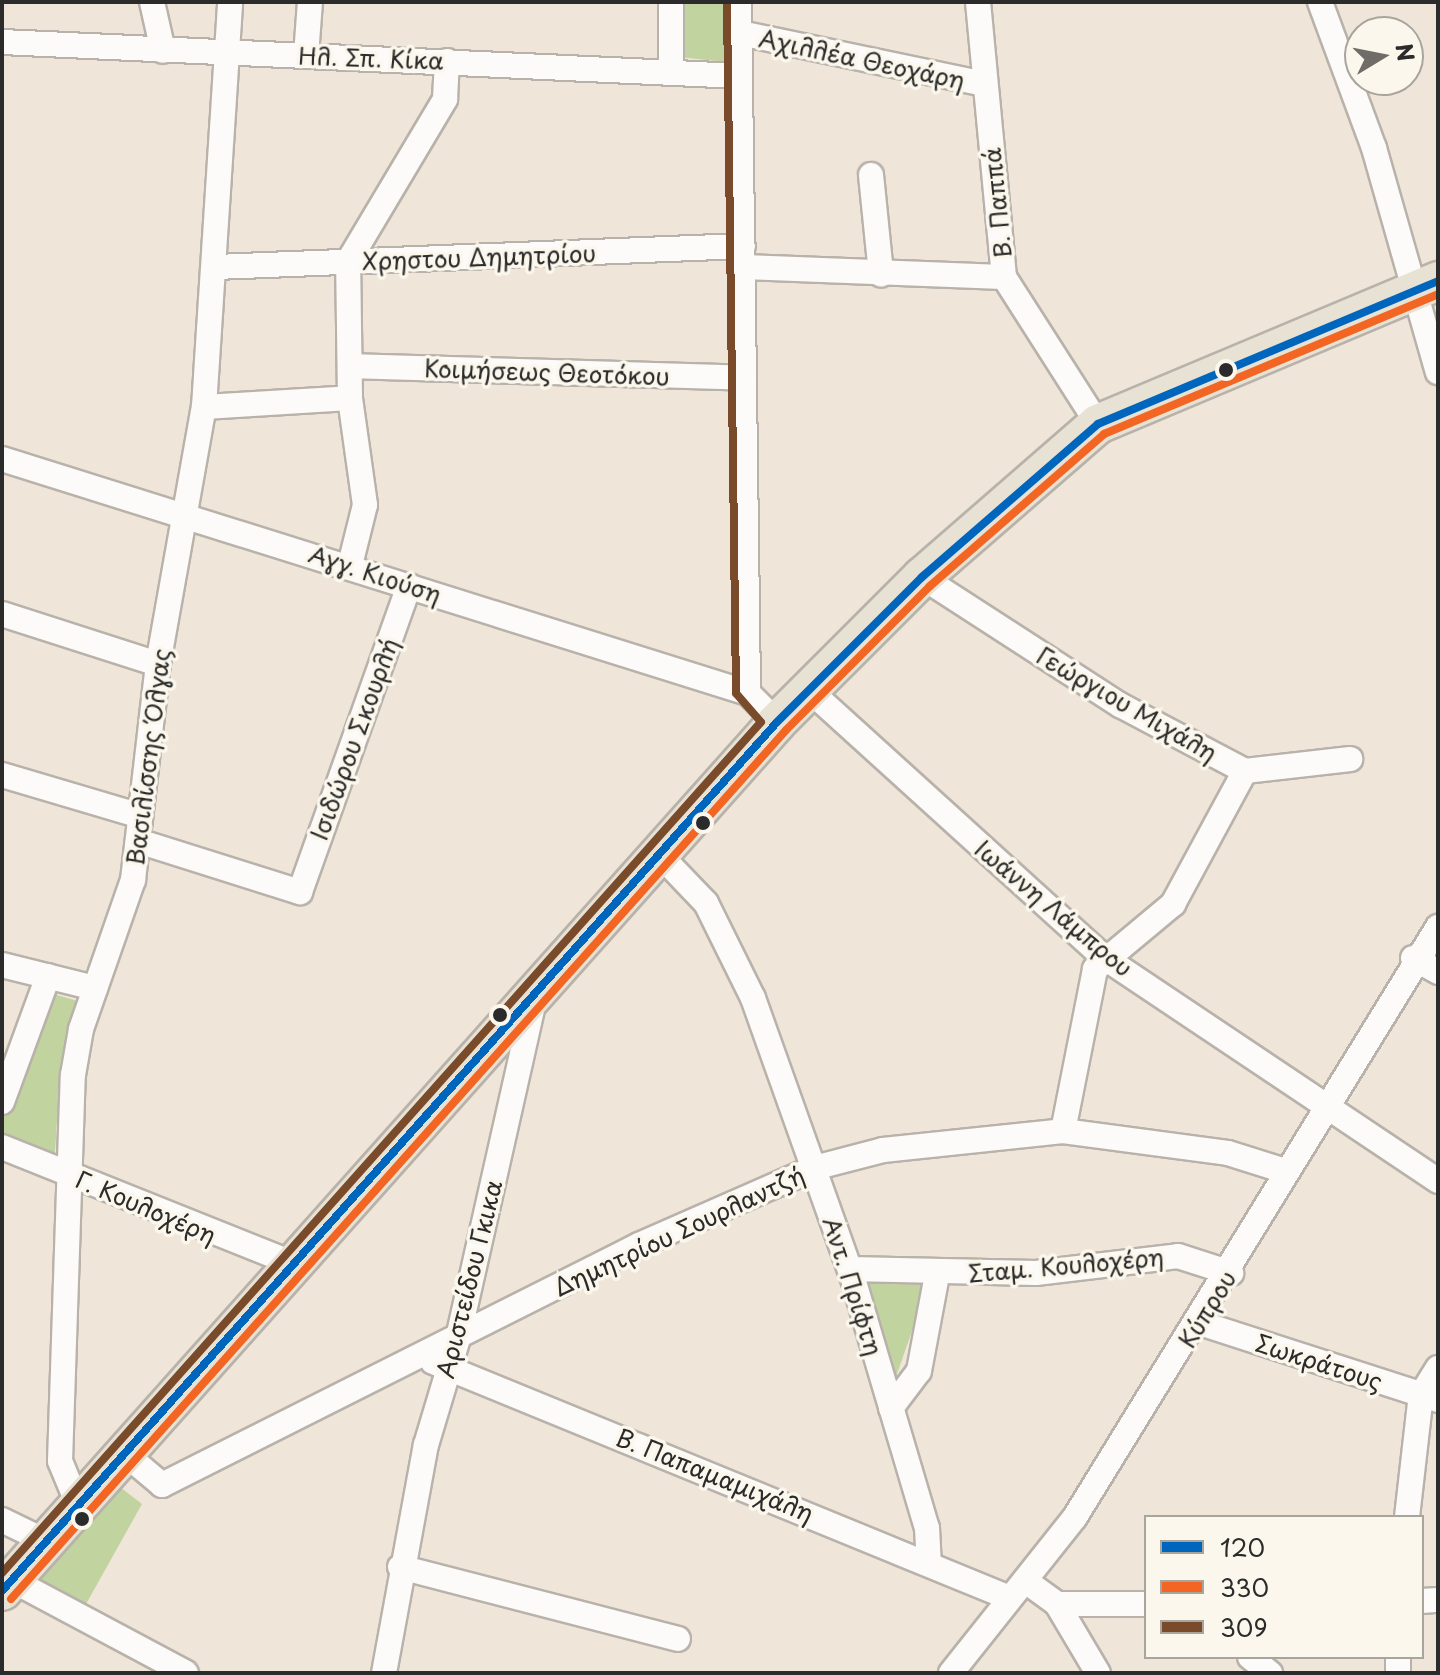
<!DOCTYPE html>
<meta charset="utf-8">
<style>
body{margin:0}
#map{position:relative;width:1440px;height:1675px;overflow:hidden;background:#efe6d9;font-family:"Playpen Sans",sans-serif}
div>[style]{position:absolute}
.green>*{inset:0;background:#c1d39f}
.roads{filter:drop-shadow(2px 0 #b8b2aa) drop-shadow(-2px 0 #b8b2aa) drop-shadow(0 2px #b8b2aa) drop-shadow(0 -2px #b8b2aa)}
.minor>*{height:24px;margin:-12px;padding:0 12px;transform-origin:12px;border-radius:12px;background:#fdfbf9}
.primary>*{height:38px;margin:-19px;padding:0 19px;transform-origin:19px;border-radius:19px;background:#e8e2d5}
.bus-1>*{height:8px;margin:-4px;padding:0 4px;transform-origin:4px;border-radius:4px;background:#0065bd}
.bus-2>*{height:8px;margin:-4px;padding:0 4px;transform-origin:4px;border-radius:4px;background:#f26522}
.bus-3>*{height:8px;margin:-4px;padding:0 4px;transform-origin:4px;border-radius:4px;background:#7a4b2a}
.dots>*{width:22px;height:22px;translate:-50% -50%;box-sizing:border-box;border:4px solid #fbf7ec;border-radius:50%}
span{translate:-50% -50%;white-space:nowrap;text-align:center;line-height:1.15;-webkit-text-stroke:7px #fbf7ec;paint-order:stroke}
.street-label{font-size:24px;color:#2b2b2b}
.frame{position:absolute;inset:0;border:4px solid #2b2b2b;pointer-events:none}
.legend{position:absolute;left:1144px;top:1515px;width:280px;height:144px;box-sizing:border-box;background:#fbf7ec;border:2px solid #a8a59f;margin:0;padding:10px 14px;list-style:none;font-size:24px;color:#2b2b2b}
.legend li{display:flex;align-items:center;gap:16px;height:40px}
.legend b{width:40px;border:2px solid #a8a59f}
.north{position:absolute;left:1344px;top:16px;width:80px;height:80px;box-sizing:border-box;background:#fbf7ec;border:2px solid #a8a59f;border-radius:50%;rotate:80deg;font-size:22px;font-weight:700;line-height:32px;text-align:center;color:#2b2b2b}
.north::after{content:'';display:block;margin:auto;width:28px;height:36px;background:#706c68;clip-path:polygon(50% 0,100% 100%,50% 72%,0 100%)}
</style>
<div id="map">
<div class="green">
<i style="clip-path:polygon(682px 2px,725px 2px,725px 62px,679px 57px)"></i>
<i style="clip-path:polygon(43px 991px,81px 1002px,60px 1075px,54px 1167px,2px 1147px,2px 1102px)"></i>
<i style="clip-path:polygon(854px 1282px,928px 1285px,889px 1397px)"></i>
<i style="clip-path:polygon(116px 1484px,142px 1504px,81px 1613px,28px 1584px)"></i>
</div>
<div class="roads">
<div class="minor">
<i style="left:152px;top:2px;width:50px;rotate:77.3deg"></i>
<i style="left:739px;top:2px;width:691px;rotate:89.25deg"></i>
<i style="left:748px;top:693px;width:41px;rotate:45deg"></i>
<i style="left:978px;top:2px;width:276px;rotate:84.6deg"></i>
<i style="left:1004px;top:277px;width:174px;rotate:57.4deg"></i>
<i style="left:1320px;top:2px;width:156px;rotate:69.7deg"></i>
<i style="left:1374px;top:148px;width:233px;rotate:74.1deg"></i>
<i style="left:740px;top:33px;width:250px;rotate:11.8deg"></i>
<i style="left:2px;top:42px;width:739px;rotate:2.64deg"></i>
<i style="left:306px;top:56px;width:54px;rotate:-85.8deg"></i>
<i style="left:671px;top:73px;width:71px;rotate:-90deg"></i>
<i style="left:871px;top:175px;width:100px;rotate:84.2deg"></i>
<i style="left:216px;top:267px;width:527px;rotate:-2.28deg"></i>
<i style="left:743px;top:267px;width:261px;rotate:2.2deg"></i>
<i style="left:351px;top:366px;width:393px;rotate:1.7deg"></i>
<i style="left:204px;top:407px;width:146px;rotate:-3.5deg"></i>
<i style="left:2px;top:459px;width:782px;rotate:17.42deg"></i>
<i style="left:350px;top:565px;width:62px;rotate:-76deg"></i>
<i style="left:365px;top:505px;width:108px;rotate:-98deg"></i>
<i style="left:350px;top:398px;width:136px;rotate:-90.8deg"></i>
<i style="left:348px;top:262px;width:190px;rotate:-59.2deg"></i>
<i style="left:445px;top:99px;width:38px;rotate:-87deg"></i>
<i style="left:922px;top:577px;width:236px;rotate:32.9deg"></i>
<i style="left:1120px;top:705px;width:141px;rotate:27.8deg"></i>
<i style="left:1245px;top:771px;width:106px;rotate:-6.5deg"></i>
<i style="left:2px;top:614px;width:164px;rotate:17.8deg"></i>
<i style="left:809px;top:690px;width:399px;rotate:42.2deg"></i>
<i style="left:1105px;top:958px;width:401px;rotate:33.8deg"></i>
<i style="left:2px;top:775px;width:144px;rotate:16.5deg"></i>
<i style="left:138px;top:841px;width:170px;rotate:17.5deg"></i>
<i style="left:300px;top:892px;width:325px;rotate:-70.4deg"></i>
<i style="left:659px;top:854px;width:68px;rotate:46.2deg"></i>
<i style="left:706px;top:903px;width:106px;rotate:63.7deg"></i>
<i style="left:753px;top:998px;width:301px;rotate:70.4deg"></i>
<i style="left:854px;top:1282px;width:257px;rotate:73.5deg"></i>
<i style="left:927px;top:1528px;width:33px;rotate:87deg"></i>
<i style="left:1413px;top:958px;width:29px;rotate:29deg"></i>
<i style="left:2px;top:965px;width:96px;rotate:13.9deg"></i>
<i style="left:2px;top:1102px;width:134px;rotate:-69.9deg"></i>
<i style="left:1063px;top:1131px;width:165px;rotate:-78.8deg"></i>
<i style="left:1095px;top:969px;width:102px;rotate:-39.8deg"></i>
<i style="left:1173px;top:904px;width:151px;rotate:-61.6deg"></i>
<i style="left:2px;top:1147px;width:312px;rotate:21.8deg"></i>
<i style="left:850px;top:1269px;width:186px;rotate:1.2deg"></i>
<i style="left:1036px;top:1273px;width:143px;rotate:-6.8deg"></i>
<i style="left:1178px;top:1256px;width:56px;rotate:17.8deg"></i>
<i style="left:1200px;top:1323px;width:250px;rotate:17.9deg"></i>
<i style="left:433px;top:1362px;width:618px;rotate:22.25deg"></i>
<i style="left:891px;top:1408px;width:46px;rotate:-52.9deg"></i>
<i style="left:919px;top:1371px;width:98px;rotate:-79.4deg"></i>
<i style="left:123px;top:1452px;width:51px;rotate:40.2deg"></i>
<i style="left:162px;top:1485px;width:534px;rotate:-26.71deg"></i>
<i style="left:639px;top:1245px;width:191px;rotate:-23.7deg"></i>
<i style="left:814px;top:1168px;width:71px;rotate:-14.6deg"></i>
<i style="left:883px;top:1150px;width:181px;rotate:-6deg"></i>
<i style="left:1063px;top:1131px;width:166px;rotate:7.6deg"></i>
<i style="left:1228px;top:1153px;width:60px;rotate:17.5deg"></i>
<i style="left:77px;top:1502px;width:44px;rotate:-112.5deg"></i>
<i style="left:60px;top:1461px;width:386px;rotate:-88.1deg"></i>
<i style="left:73px;top:1075px;width:47px;rotate:-80.1deg"></i>
<i style="left:81px;top:1029px;width:158px;rotate:-70.8deg"></i>
<i style="left:133px;top:880px;width:217px;rotate:-83.4deg"></i>
<i style="left:158px;top:664px;width:261px;rotate:-79.9deg"></i>
<i style="left:204px;top:407px;width:406px;rotate:-86.3deg"></i>
<i style="left:1407px;top:1517px;width:123px;rotate:-83.5deg"></i>
<i style="left:1421px;top:1395px;width:32px;rotate:-58deg"></i>
<i style="left:2px;top:1520px;width:48px;rotate:26deg"></i>
<i style="left:400px;top:1567px;width:287px;rotate:14.5deg"></i>
<i style="left:12px;top:1580px;width:197px;rotate:28.1deg"></i>
<i style="left:1027px;top:1582px;width:37px;rotate:36deg"></i>
<i style="left:1057px;top:1604px;width:89px"></i>
<i style="left:1422px;top:1601px;width:16px;rotate:-4deg"></i>
<i style="left:1057px;top:1604px;width:80px;rotate:59.3deg"></i>
<i style="left:1250px;top:1657px;width:26px;rotate:39deg"></i>
<i style="left:1398px;top:1657px;width:16px;rotate:90deg"></i>
<i style="left:384px;top:1673px;width:232px;rotate:-79.6deg"></i>
<i style="left:426px;top:1445px;width:112px;rotate:-73.3deg"></i>
<i style="left:458px;top:1338px;width:345px;rotate:-77.3deg"></i>
<i style="left:951px;top:1673px;width:199px;rotate:-51.5deg"></i>
<i style="left:1075px;top:1517px;width:693px;rotate:-58.4deg"></i>
</div>
<div class="primary">
<i style="left:2px;top:1591px;width:1164px;rotate:-48.27deg"></i>
<i style="left:777px;top:722px;width:205px;rotate:-45deg"></i>
<i style="left:922px;top:577px;width:233px;rotate:-41deg"></i>
<i style="left:1098px;top:424px;width:369px;rotate:-22.8deg"></i>
</div>
</div>
<div class="bus-1">
<i style="left:2px;top:1591px;width:1164px;rotate:-48.27deg"></i>
<i style="left:777px;top:722px;width:205px;rotate:-45deg"></i>
<i style="left:922px;top:577px;width:233px;rotate:-41deg"></i>
<i style="left:1098px;top:424px;width:369px;rotate:-22.8deg"></i>
</div>
<div class="bus-2">
<i style="left:11px;top:1599px;width:1164px;rotate:-48.27deg"></i>
<i style="left:786px;top:730px;width:204px;rotate:-45deg"></i>
<i style="left:930px;top:586px;width:231px;rotate:-41.1deg"></i>
<i style="left:1104px;top:434px;width:362px;rotate:-22.7deg"></i>
</div>
<div class="bus-3">
<i style="left:2px;top:1573px;width:1140px;rotate:-48.27deg"></i>
<i style="left:761px;top:722px;width:38px;rotate:-131deg"></i>
<i style="left:736px;top:693px;width:691px;rotate:-90.75deg"></i>
</div>
<div class="dots">
<i style="left:1226px;top:370px;background:#2b2b2b"></i>
<i style="left:703px;top:823px;background:#2b2b2b"></i>
<i style="left:500px;top:1015px;background:#2b2b2b"></i>
<i style="left:82px;top:1519px;background:#2b2b2b"></i>
</div>
<div class="street-label">
<span style="left:371px;top:58px;rotate:2deg">Ηλ. Σπ. Κίκα</span>
<span style="left:862px;top:59px;rotate:12deg">Αχιλλέα Θεοχάρη</span>
<span style="left:997px;top:203px;rotate:-96deg">Β. Παππά</span>
<span style="left:479px;top:257px;rotate:-2deg">Χρηστου Δημητρίου</span>
<span style="left:547px;top:372px;rotate:2deg">Κοιμήσεως Θεοτόκου</span>
<span style="left:375px;top:574px;rotate:18deg">Αγγ. Κιούση</span>
<span style="left:1127px;top:704px;rotate:30deg">Γεώργιου Μιχάλη</span>
<span style="left:354px;top:739px;rotate:-70deg">Ισιδώρου Σκουρλή</span>
<span style="left:148px;top:757px;rotate:-83deg">Βασιλίσσης Όλγας</span>
<span style="left:1054px;top:908px;rotate:40deg">Ιωάννη Λάμπρου</span>
<span style="left:146px;top:1207px;rotate:23deg">Γ. Κουλοχέρη</span>
<span style="left:679px;top:1231px;rotate:-25deg">Δημητρίου Σουρλαντζή</span>
<span style="left:1066px;top:1265px;rotate:-5deg">Σταμ. Κουλοχέρη</span>
<span style="left:469px;top:1279px;rotate:-76deg">Αριστείδου Γκικα</span>
<span style="left:853px;top:1286px;rotate:72deg">Αντ. Πρίφτη</span>
<span style="left:1207px;top:1309px;rotate:-58deg">Κύπρου</span>
<span style="left:1319px;top:1362px;rotate:18deg">Σωκράτους</span>
<span style="left:715px;top:1475px;rotate:22deg">Β. Παπαμαμιχάλη</span>
</div>
<div class="frame"></div>
<ul class="legend">
<li><b style="height:10px;background:#0065bd"></b>120</li>
<li><b style="height:10px;background:#f26522"></b>330</li>
<li><b style="height:10px;background:#7a4b2a"></b>309</li>
</ul>
<div class="north">N</div>
</div>
